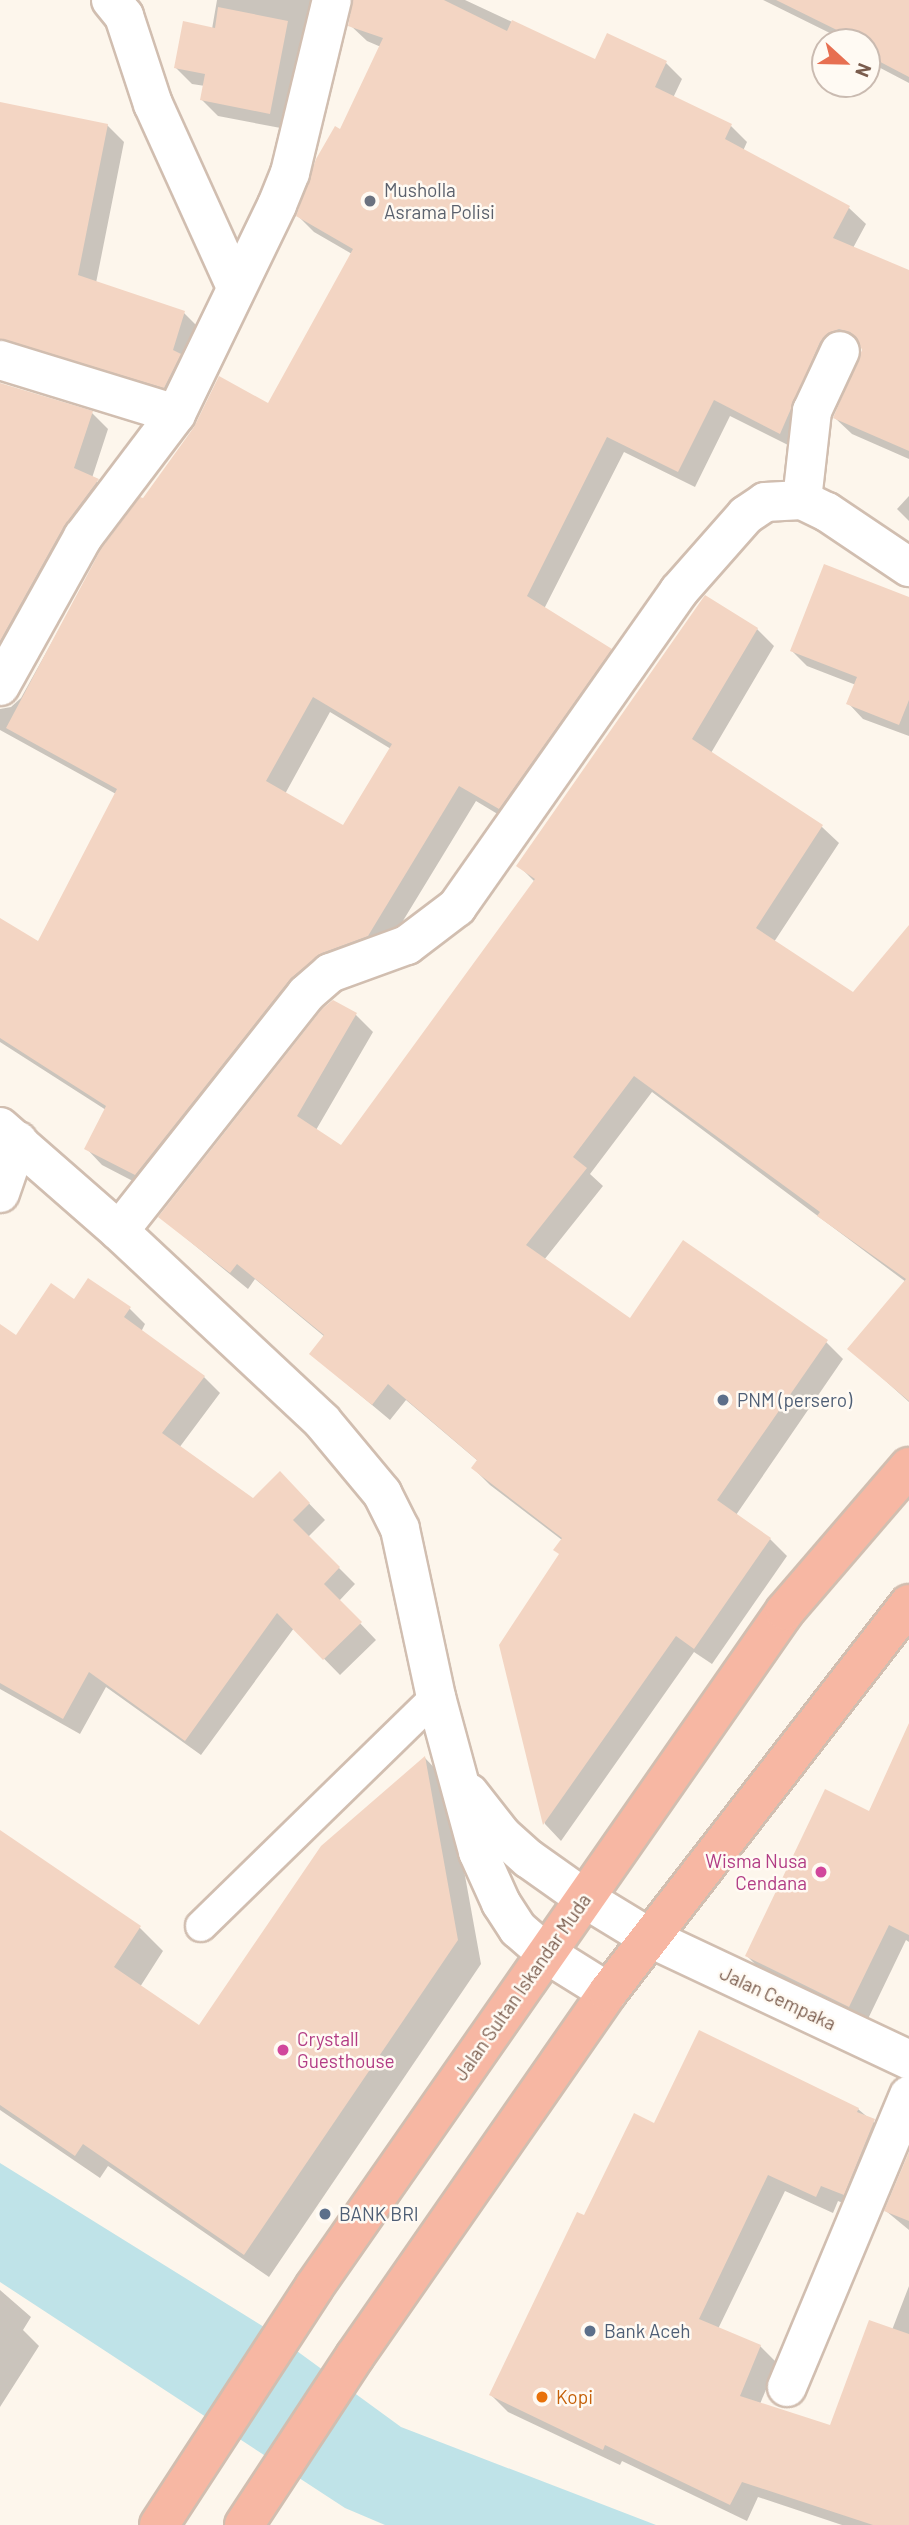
<!DOCTYPE html>
<style>
body{margin:0}
#map{position:relative;width:909px;height:2525px;overflow:hidden;background:#fdf6ec;font-family:Barlow,sans-serif}
div>[style]{position:absolute}
.water>*{inset:0;background:#bfe3e8}
.shadow>*{inset:0;background:#0003}
.building>*{inset:0;background:#f3d5c3}
.roads{filter:drop-shadow(2px 0 #d1beb0) drop-shadow(-2px 0 #d1beb0) drop-shadow(0 2px #d1beb0) drop-shadow(0 -2px #d1beb0)}
.lane>*{height:30px;margin:-15px;padding:0 15px;transform-origin:15px;border-radius:15px;background:#fff}
.street>*{height:38px;margin:-19px;padding:0 19px;transform-origin:19px;border-radius:19px;background:#fff}
.secondary>*{height:38px;margin:-19px;padding:0 19px;transform-origin:19px;border-radius:19px;background:#fff}
.highway>*{height:38px;margin:-19px;padding:0 19px;transform-origin:19px;border-radius:19px;background:#f7b7a3}
.dots>*{width:19px;height:19px;translate:-50% -50%;box-sizing:border-box;border:4px solid #fffaf3;border-radius:50%}
span{translate:-50% -50%;white-space:nowrap;text-align:center;line-height:1.15;-webkit-text-stroke:5px #fffaf3;paint-order:stroke}
.worship-label{font-size:19px;color:#5b616d}
.left{translate:0 -50%;text-align:left}
.service-label{font-size:19px;color:#4e5e75}
.hotel-label{font-size:19px;color:#b23c85}
.right{translate:-100% -50%;text-align:right}
.street-label{font-size:19px;color:#7a5c4d}
.food-label{font-size:19px;color:#c56008}
.north{position:absolute;left:811px;top:28px;width:70px;height:70px;box-sizing:border-box;background:#fffaf3;border:2px solid #cabbb1;border-radius:50%;rotate:112deg;font-size:19px;font-weight:700;line-height:28px;text-align:center;color:#7a5c4d}
.north::after{content:'';display:block;margin:auto;width:24px;height:32px;background:#e76f51;clip-path:polygon(50% 0,100% 100%,50% 72%,0 100%)}
</style>
<div id="map">
<div class="water">
<i style="clip-path:polygon(0 2163px,264px 2327px,401px 2427px,656px 2525px,385px 2525px,345px 2508px,0 2282px)"></i>
</div>
<div class="shadow">
<i style="clip-path:polygon(217px 0,334px 0,323px 25px,307px 19px,286px 129px,218px 116px,202px 100px,205px 86px,192px 84px,176px 68px,212px 29px)"></i>
<i style="clip-path:polygon(evenodd,354px 0,465px 0,596px 61px,666px 63px,682px 79px,673px 98px,731px 126px,747px 142px,743px 151px,849px 208px,866px 224px,853px 248px,909px 272px,909px 459px,852px 434px,835px 418px,862px 360px,863px 346px,855px 345px,796px 449px,730px 416px,695px 487px,624px 452px,544px 609px,611px 650px,627px 666px,516px 825px,476px 801px,384px 952px,339px 969px,152px 1191px,102px 1165px,86px 1148px,106px 1110px,0 1042px,0 920px,38px 943px,116px 794px,0 730px,0 709px,11px 707px,21px 698px,103px 550px,144px 501px,268px 405px,352px 254px,314px 232px,298px 216px,381px 47px,367px 41px,350px 25px,354px 0,330px 712px,391px 749px,344px 827px,285px 794px,330px 712px)"></i>
<i style="clip-path:polygon(763px 0,909px 0,909px 83px,867px 61px,867px 42px,848px 42px)"></i>
<i style="clip-path:polygon(0 104px,107px 125px,124px 142px,96px 283px,184px 313px,200px 329px,181px 403px,0 362px)"></i>
<i style="clip-path:polygon(0 385px,92px 413px,108px 429px,92px 478px,115px 497px,0 686px)"></i>
<i style="clip-path:polygon(909px 496px,909px 521px,897px 509px)"></i>
<i style="clip-path:polygon(909px 599px,909px 736px,863px 719px,849px 704px,856px 685px,807px 666px,792px 651px)"></i>
<i style="clip-path:polygon(757px 629px,774px 646px,711px 753px,822px 827px,839px 843px,774px 942px,804px 1027px,909px 962px,909px 1402px,850px 1349px,906px 1282px,652px 1092px,590px 1174px,603px 1186px,544px 1260px,630px 1320px,826px 1342px,843px 1359px,736px 1515px,770px 1539px,787px 1556px,712px 1664px,694px 1652px,561px 1841px,545px 1824px,500px 1645px,561px 1555px,562px 1540px,490px 1485px,473px 1468px,478px 1461px,406px 1400px,390px 1420px,311px 1354px,325px 1337px,255px 1279px,248px 1289px,160px 1217px,333px 1002px,356px 1015px,373px 1032px,316px 1130px,341px 1147px,535px 882px,518px 865px)"></i>
<i style="clip-path:polygon(74px 1301px,129px 1308px,145px 1324px,141px 1332px,204px 1377px,220px 1393px,179px 1448px,253px 1500px,296px 1490px,325px 1520px,308px 1537px,355px 1584px,339px 1601px,376px 1640px,340px 1675px,294px 1628px,201px 1755px,106px 1687px,80px 1734px,0 1689px,0 1326px,17px 1337px)"></i>
<i style="clip-path:polygon(909px 1727px,909px 1942px,906px 1940px,866px 2023px,764px 1973px,747px 1956px,870px 1813px)"></i>
<i style="clip-path:polygon(425px 1758px,448px 1782px,481px 1964px,269px 2277px,108px 2166px,100px 2178px,0 2110px,0 1832px,140px 1928px,163px 1951px,140px 1987px,200px 2027px)"></i>
<i style="clip-path:polygon(858px 2109px,891px 2137px,860px 2210px,838px 2201px,833px 2213px,785px 2191px,718px 2329px,760px 2346px,777px 2363px,760px 2404px,831px 2427px,892px 2330px,909px 2286px,909px 2525px,842px 2525px,758px 2497px,747px 2521px,622px 2461px,620px 2465px,508px 2412px,491px 2395px,585px 2218px,655px 2125px)"></i>
<i style="clip-path:polygon(909px 2156px,909px 2230px,886px 2211px)"></i>
<i style="clip-path:polygon(0 2290px,31px 2317px,23px 2330px,39px 2346px,0 2407px)"></i>
</div>
<div class="building">
<i style="clip-path:polygon(evenodd,353px 0,444px 0,507px 31px,512px 20px,595px 59px,607px 33px,667px 61px,655px 87px,732px 124px,725px 139px,850px 206px,833px 238px,909px 270px,909px 451px,833px 418px,862px 350px,857px 338px,850px 332px,839px 329px,828px 333px,820px 342px,780px 434px,714px 400px,678px 472px,607px 437px,527px 596px,612px 649px,499px 809px,459px 786px,368px 936px,322px 953px,291px 978px,135px 1175px,84px 1149px,106px 1106px,0 1038px,0 918px,38px 941px,117px 789px,6px 728px,101px 549px,140px 497px,143px 498px,194px 427px,219px 376px,268px 403px,353px 249px,296px 216px,316px 159px,335px 126px,340px 129px,383px 38px,348px 26px,353px 0,313px 697px,392px 744px,343px 825px,266px 781px,313px 697px)"></i>
<i style="clip-path:polygon(776px 0,909px 0,909px 77px,867px 55px,867px 42px,849px 42px,851px 37px)"></i>
<i style="clip-path:polygon(218px 7px,288px 21px,270px 114px,200px 100px,205px 74px,174px 68px,183px 21px,215px 28px)"></i>
<i style="clip-path:polygon(0 102px,108px 124px,78px 275px,185px 311px,173px 350px,181px 354px,164px 388px,0 339px)"></i>
<i style="clip-path:polygon(0 383px,93px 411px,74px 468px,99px 479px,64px 526px,0 641px)"></i>
<i style="clip-path:polygon(824px 564px,909px 597px,909px 700px,899px 725px,846px 704px,857px 677px,790px 651px)"></i>
<i style="clip-path:polygon(705px 595px,758px 628px,692px 739px,823px 825px,756px 928px,853px 992px,909px 925px,909px 1401px,847px 1349px,906px 1279px,817px 1216px,820px 1212px,634px 1076px,573px 1157px,587px 1168px,526px 1245px,630px 1318px,683px 1240px,828px 1340px,717px 1500px,771px 1538px,694px 1649px,676px 1636px,543px 1825px,499px 1645px,559px 1554px,553px 1550px,562px 1538px,471px 1468px,477px 1460px,388px 1384px,372px 1405px,309px 1354px,324px 1335px,237px 1264px,230px 1273px,158px 1217px,322px 1009px,333px 1000px,357px 1013px,297px 1116px,341px 1145px,535px 879px,516px 866px)"></i>
<i style="clip-path:polygon(88px 1278px,131px 1307px,124px 1317px,205px 1376px,162px 1433px,253px 1498px,280px 1471px,310px 1503px,293px 1520px,340px 1567px,324px 1584px,362px 1622px,323px 1660px,277px 1613px,185px 1741px,89px 1672px,63px 1719px,0 1683px,0 1324px,16px 1335px,51px 1283px,74px 1299px)"></i>
<i style="clip-path:polygon(909px 1723px,909px 1935px,889px 1925px,849px 2007px,745px 1956px,825px 1789px,869px 1811px)"></i>
<i style="clip-path:polygon(425px 1756px,458px 1940px,244px 2255px,83px 2144px,75px 2156px,0 2105px,0 1830px,141px 1926px,114px 1967px,199px 2025px,321px 1846px)"></i>
<i style="clip-path:polygon(699px 2030px,859px 2108px,857px 2112px,875px 2119px,844px 2195px,821px 2186px,816px 2197px,768px 2175px,699px 2319px,761px 2345px,740px 2396px,830px 2425px,869px 2320px,909px 2334px,909px 2525px,873px 2525px,742px 2482px,730px 2505px,605px 2445px,603px 2450px,489px 2395px,577px 2212px,584px 2215px,634px 2113px,654px 2123px)"></i>
<i style="clip-path:polygon(909px 2152px,909px 2221px,884px 2211px)"></i>
</div>
<div class="roads">
<div class="lane">
<i style="left:201px;top:1926px;width:328px;rotate:-44.3deg"></i>
</div>
<div class="street">
<i style="left:111px;top:0;width:21px;rotate:51deg"></i>
<i style="left:124px;top:16px;width:93px;rotate:71.8deg"></i>
<i style="left:153px;top:104px;width:201px;rotate:65.6deg"></i>
<i style="left:0;top:360px;width:184px;rotate:17.1deg"></i>
<i style="left:802px;top:500px;width:90px;rotate:-83.6deg"></i>
<i style="left:812px;top:411px;width:66px;rotate:-65deg"></i>
<i style="left:0;top:686px;width:171px;rotate:-60.9deg"></i>
<i style="left:83px;top:537px;width:154px;rotate:-52.9deg"></i>
<i style="left:176px;top:414px;width:232px;rotate:-64.2deg"></i>
<i style="left:277px;top:205px;width:35px;rotate:-68deg"></i>
<i style="left:290px;top:173px;width:178px;rotate:-76.4deg"></i>
<i style="left:0;top:1193px;width:55px;rotate:-70.9deg"></i>
<i style="left:119px;top:1231px;width:302px;rotate:-51.7deg"></i>
<i style="left:306px;top:994px;width:32px;rotate:-41deg"></i>
<i style="left:330px;top:973px;width:82px;rotate:-20deg"></i>
<i style="left:407px;top:945px;width:63px;rotate:-37.2deg"></i>
<i style="left:457px;top:907px;width:386px;rotate:-54.9deg"></i>
<i style="left:679px;top:591px;width:101px;rotate:-48.6deg"></i>
<i style="left:746px;top:515px;width:23px;rotate:-34deg"></i>
<i style="left:765px;top:502px;width:37px;rotate:-3deg"></i>
<i style="left:802px;top:500px;width:28px;rotate:26deg"></i>
<i style="left:827px;top:512px;width:99px;rotate:33.9deg"></i>
<i style="left:648px;top:1937px;width:289px;rotate:25.2deg"></i>
<i style="left:787px;top:2387px;width:316px;rotate:-67.3deg"></i>
</div>
<div class="secondary">
<i style="left:0;top:1127px;width:158px;rotate:41.2deg"></i>
<i style="left:119px;top:1231px;width:278px;rotate:43.1deg"></i>
<i style="left:322px;top:1421px;width:94px;rotate:50.2deg"></i>
<i style="left:382px;top:1493px;width:40px;rotate:63.4deg"></i>
<i style="left:400px;top:1529px;width:172px;rotate:77.9deg"></i>
<i style="left:436px;top:1697px;width:161px;rotate:74.8deg"></i>
<i style="left:478px;top:1852px;width:56px;rotate:65.7deg"></i>
<i style="left:501px;top:1903px;width:31px;rotate:57deg"></i>
<i style="left:518px;top:1929px;width:38px;rotate:41deg"></i>
<i style="left:547px;top:1954px;width:72px;rotate:31.9deg"></i>
<i style="left:469px;top:1793px;width:53px;rotate:51.8deg"></i>
<i style="left:502px;top:1835px;width:36px;rotate:42deg"></i>
<i style="left:529px;top:1859px;width:67px;rotate:35.3deg"></i>
<i style="left:584px;top:1898px;width:75px;rotate:31.4deg"></i>
</div>
<div class="highway">
<i style="left:159px;top:2525px;width:284px;rotate:-56.9deg"></i>
<i style="left:314px;top:2287px;width:824px;rotate:-55.13deg"></i>
<i style="left:785px;top:1611px;width:190px;rotate:-49.3deg"></i>
<i style="left:244px;top:2525px;width:202px;rotate:-56.7deg"></i>
<i style="left:355px;top:2356px;width:443px;rotate:-55.2deg"></i>
<i style="left:608px;top:1992px;width:491px;rotate:-52.2deg"></i>
</div>
</div>
<div class="dots">
<i style="left:370px;top:201px;background:#6b7280"></i>
<i style="left:723px;top:1400px;background:#5c6f8a"></i>
<i style="left:821px;top:1872px;background:#d1479c"></i>
<i style="left:283px;top:2050px;background:#d1479c"></i>
<i style="left:325px;top:2214px;background:#5c6f8a"></i>
<i style="left:590px;top:2331px;background:#5c6f8a"></i>
<i style="left:542px;top:2397px;background:#e8710a"></i>
</div>
<div class="worship-label">
<span class="left" style="left:384px;top:201px">Musholla<br>Asrama Polisi</span>
</div>
<div class="service-label">
<span class="left" style="left:737px;top:1400px">PNM (persero)</span>
<span class="left" style="left:339px;top:2214px">BANK BRI</span>
<span class="left" style="left:604px;top:2331px">Bank Aceh</span>
</div>
<div class="hotel-label">
<span class="right" style="left:807px;top:1872px">Wisma Nusa<br>Cendana</span>
<span class="left" style="left:297px;top:2050px">Crystall<br>Guesthouse</span>
</div>
<div class="street-label">
<span style="left:522px;top:1987px;rotate:-55deg">Jalan Sultan Iskandar Muda</span>
<span style="left:778px;top:1998px;rotate:25deg">Jalan Cempaka</span>
</div>
<div class="food-label">
<span class="left" style="left:556px;top:2397px">Kopi</span>
</div>
<div class="north">N</div>
</div>
